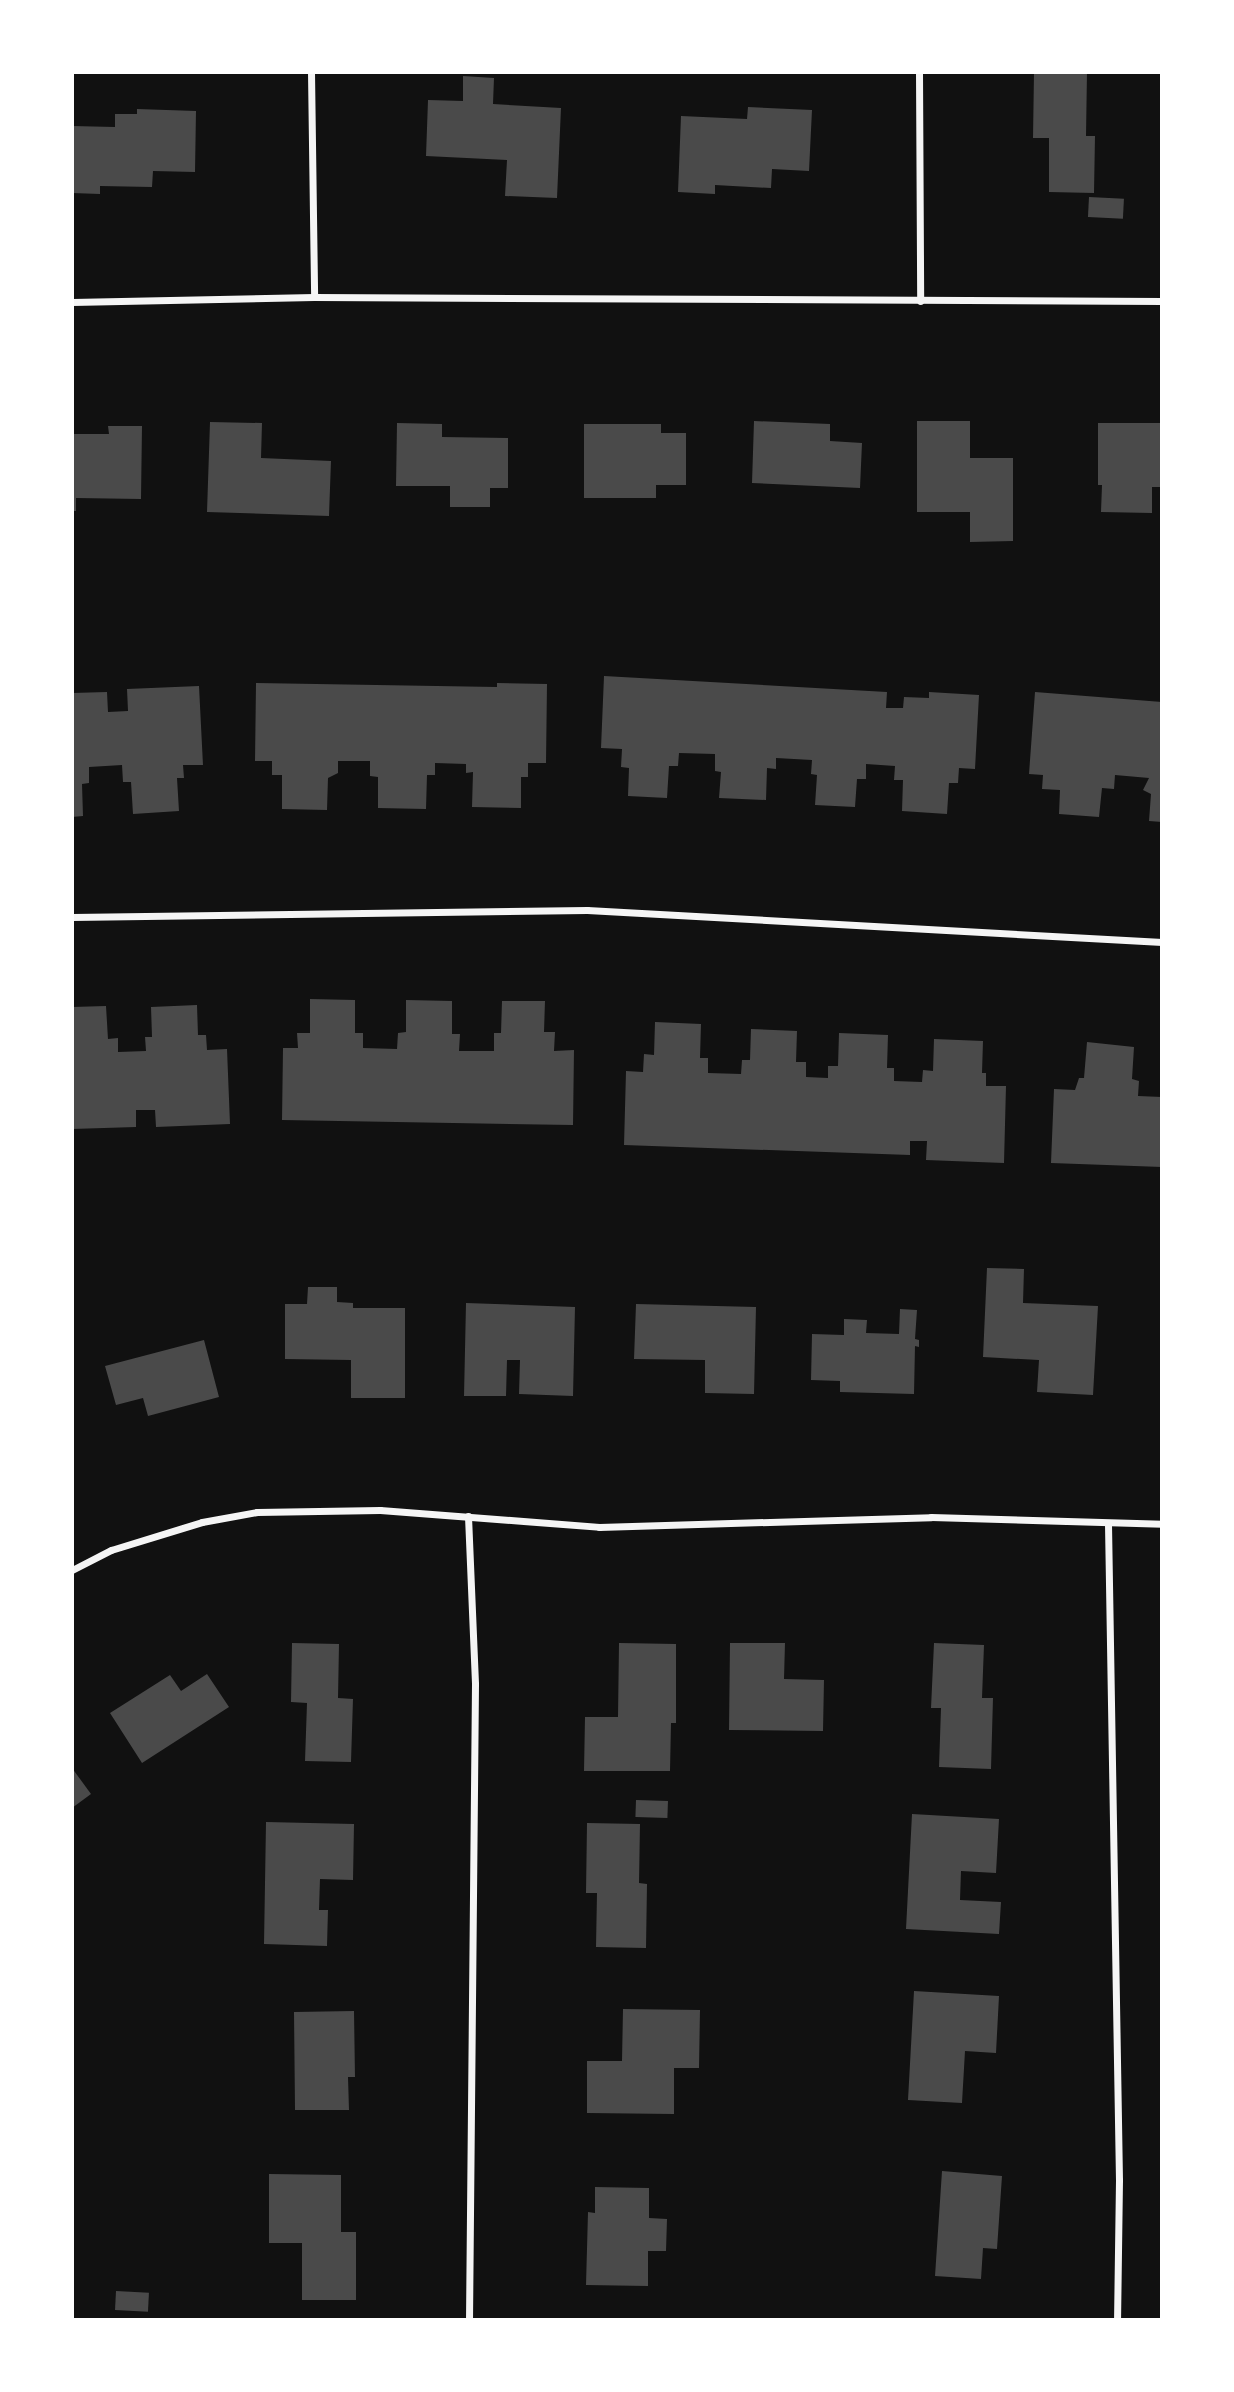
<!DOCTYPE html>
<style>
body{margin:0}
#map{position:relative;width:1234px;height:2392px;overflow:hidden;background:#111;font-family:Cabin,sans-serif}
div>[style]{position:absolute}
.building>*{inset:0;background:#4a4a4a;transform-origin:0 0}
.minor>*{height:7px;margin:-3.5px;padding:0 3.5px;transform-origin:3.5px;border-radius:3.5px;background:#f5f5f5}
span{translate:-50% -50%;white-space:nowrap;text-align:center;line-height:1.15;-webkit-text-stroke:5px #fff;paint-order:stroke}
.frame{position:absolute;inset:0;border:74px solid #fff;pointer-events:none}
</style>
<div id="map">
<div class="building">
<i style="clip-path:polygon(1034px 72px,1087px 72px,1086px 136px,1095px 136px,1094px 193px,1049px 192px,1049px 138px,1033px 138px)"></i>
<i style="clip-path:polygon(463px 76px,494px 78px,493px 104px,561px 108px,557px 198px,505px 196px,507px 160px,426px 156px,428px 100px,463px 101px)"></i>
<i style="clip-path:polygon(748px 107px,812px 110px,809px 171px,772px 169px,771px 188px,715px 185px,715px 194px,678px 192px,681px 116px,747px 119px)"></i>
<i style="clip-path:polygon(137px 109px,196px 111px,195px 172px,153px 171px,152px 187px,100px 186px,100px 194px,72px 193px,72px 126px,115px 127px,115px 114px,137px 114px)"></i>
<i style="left:1089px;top:197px;width:35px;height:20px;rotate:3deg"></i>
<i style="clip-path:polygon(754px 421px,830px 424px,830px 441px,862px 443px,860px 488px,752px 483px)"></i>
<i style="clip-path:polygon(917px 421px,970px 421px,970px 458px,1013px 458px,1013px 541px,970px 542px,970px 512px,917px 512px)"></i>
<i style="clip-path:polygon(210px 422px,262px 423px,261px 458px,331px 461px,329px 516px,207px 512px)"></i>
<i style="clip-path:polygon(397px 423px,442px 424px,442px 437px,508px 438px,508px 488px,490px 488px,490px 507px,450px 507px,450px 486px,396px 486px)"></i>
<i style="clip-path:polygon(1098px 423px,1162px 423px,1162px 487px,1152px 487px,1152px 513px,1101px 512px,1102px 485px,1098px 485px)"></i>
<i style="clip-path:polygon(584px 424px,661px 424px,661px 433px,686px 433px,686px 485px,656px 485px,656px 498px,584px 498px)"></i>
<i style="clip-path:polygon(108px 426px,142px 426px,141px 499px,76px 498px,76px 511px,72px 511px,72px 434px,109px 434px)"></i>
<i style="clip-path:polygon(604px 676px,887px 692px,886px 708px,903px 708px,904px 697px,929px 698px,929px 692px,979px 695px,975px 769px,959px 768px,958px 783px,949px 783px,947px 814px,902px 811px,903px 780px,894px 780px,895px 766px,866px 764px,866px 779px,857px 779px,855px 807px,815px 805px,817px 775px,811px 774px,812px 760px,776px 758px,776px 769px,767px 768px,766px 800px,719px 798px,721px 772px,715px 771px,715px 754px,679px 753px,678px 766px,669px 766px,667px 798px,628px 796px,629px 768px,621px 767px,622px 749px,601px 748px)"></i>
<i style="clip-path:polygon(256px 683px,497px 687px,497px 683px,547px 684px,546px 763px,528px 763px,528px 777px,521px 777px,521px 808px,472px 807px,473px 772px,466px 773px,466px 764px,435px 763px,435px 775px,427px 775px,426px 809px,378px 808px,378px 777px,370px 776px,370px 761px,338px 761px,338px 773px,328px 778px,327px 810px,282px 809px,282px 775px,272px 775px,272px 761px,255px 761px)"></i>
<i style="clip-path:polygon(199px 686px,203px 765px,183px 765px,184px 778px,177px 778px,179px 811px,133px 814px,131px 782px,123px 782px,122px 765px,89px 767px,89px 783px,82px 784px,83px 816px,72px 817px,72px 693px,107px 692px,108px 712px,128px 711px,127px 689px)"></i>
<i style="clip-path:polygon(1035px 692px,1162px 702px,1162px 822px,1149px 821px,1151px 794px,1143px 790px,1149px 778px,1115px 775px,1114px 789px,1102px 788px,1099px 817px,1059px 814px,1060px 790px,1042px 789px,1043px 775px,1029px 774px)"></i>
<i style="clip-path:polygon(310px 999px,355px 1000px,355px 1033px,363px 1033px,363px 1048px,397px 1049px,398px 1033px,406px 1032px,406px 1000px,452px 1001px,452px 1034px,460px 1034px,459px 1051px,494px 1051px,494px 1033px,501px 1033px,502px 1001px,545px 1001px,544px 1032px,555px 1032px,554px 1051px,574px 1050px,573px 1125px,282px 1120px,283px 1048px,298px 1048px,297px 1033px,310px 1033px)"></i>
<i style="clip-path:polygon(197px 1005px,198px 1035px,206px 1035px,207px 1050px,227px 1049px,230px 1124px,156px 1127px,155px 1110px,136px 1110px,136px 1127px,72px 1129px,72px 1007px,106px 1006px,108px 1039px,118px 1038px,118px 1052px,146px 1051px,145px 1037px,152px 1037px,151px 1007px)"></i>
<i style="clip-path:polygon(655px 1022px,701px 1024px,700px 1058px,708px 1058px,708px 1073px,741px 1074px,742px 1060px,750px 1060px,751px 1029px,797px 1031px,796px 1062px,806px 1062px,806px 1077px,828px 1078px,828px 1066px,838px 1066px,839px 1033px,888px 1035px,887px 1068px,894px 1068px,894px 1081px,922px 1082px,923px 1070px,933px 1071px,934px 1039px,983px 1041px,982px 1073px,986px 1073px,986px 1086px,1006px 1086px,1004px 1163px,926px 1160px,927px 1141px,910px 1141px,910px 1155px,624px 1145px,626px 1071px,643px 1072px,644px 1054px,654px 1055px)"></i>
<i style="clip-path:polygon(1087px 1042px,1134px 1047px,1132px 1079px,1139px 1081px,1138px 1096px,1162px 1097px,1162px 1167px,1051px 1163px,1054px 1089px,1075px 1090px,1079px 1078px,1084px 1078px)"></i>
<i style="clip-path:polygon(987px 1268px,1024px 1269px,1023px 1303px,1098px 1306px,1093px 1395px,1037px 1392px,1039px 1360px,983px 1357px)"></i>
<i style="clip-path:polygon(308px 1287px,337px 1287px,337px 1302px,353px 1303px,353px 1308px,405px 1308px,405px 1398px,351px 1398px,351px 1360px,285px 1359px,285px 1304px,307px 1304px)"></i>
<i style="clip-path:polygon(466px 1303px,575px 1307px,573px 1396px,519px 1394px,520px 1360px,507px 1360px,506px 1396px,464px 1396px)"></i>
<i style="clip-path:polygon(636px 1304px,756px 1307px,754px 1394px,705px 1393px,705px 1360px,634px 1359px)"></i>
<i style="clip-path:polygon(900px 1309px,917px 1310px,915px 1339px,919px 1340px,919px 1347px,915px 1346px,914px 1394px,840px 1392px,840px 1381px,811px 1380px,812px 1334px,844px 1335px,844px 1319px,867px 1320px,866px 1333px,899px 1334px)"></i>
<i style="clip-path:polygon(204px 1340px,219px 1397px,148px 1416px,143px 1398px,116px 1405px,105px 1366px)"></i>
<i style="clip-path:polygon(292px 1643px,339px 1644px,338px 1698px,353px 1699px,351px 1762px,305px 1761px,307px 1703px,291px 1702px)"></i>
<i style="clip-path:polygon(619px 1643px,676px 1644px,676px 1723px,671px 1723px,670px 1771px,584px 1771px,585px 1717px,618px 1717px)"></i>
<i style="clip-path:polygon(730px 1643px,785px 1643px,784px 1679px,824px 1680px,823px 1731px,729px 1730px)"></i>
<i style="clip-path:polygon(934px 1643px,984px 1645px,982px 1698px,993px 1698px,991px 1769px,939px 1767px,941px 1708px,931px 1708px)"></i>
<i style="clip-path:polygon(207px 1674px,229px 1707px,142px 1763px,110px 1713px,170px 1675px,181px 1691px)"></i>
<i style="clip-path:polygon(72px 1768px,91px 1794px,72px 1808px)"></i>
<i style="left:636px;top:1800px;width:32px;height:17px;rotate:2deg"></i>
<i style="clip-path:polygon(912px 1814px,999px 1819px,996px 1873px,961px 1871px,960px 1900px,1001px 1902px,999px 1934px,906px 1929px)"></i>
<i style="clip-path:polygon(266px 1822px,354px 1824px,353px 1880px,320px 1879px,319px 1910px,328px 1910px,327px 1946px,264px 1944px)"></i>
<i style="clip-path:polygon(587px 1823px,640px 1824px,639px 1883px,647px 1884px,646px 1948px,596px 1947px,597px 1893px,586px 1893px)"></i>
<i style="clip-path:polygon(914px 1991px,999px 1996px,996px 2053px,965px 2051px,962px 2103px,908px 2100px)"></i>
<i style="clip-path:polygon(623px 2009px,700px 2010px,699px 2068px,674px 2068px,674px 2114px,587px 2113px,587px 2061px,622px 2061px)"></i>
<i style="clip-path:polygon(354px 2011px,355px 2077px,348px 2077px,349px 2110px,295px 2110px,294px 2012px)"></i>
<i style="clip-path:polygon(942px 2171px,1002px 2176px,997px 2249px,983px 2248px,981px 2279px,935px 2276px)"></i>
<i style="clip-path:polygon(269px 2174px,341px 2175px,341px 2232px,356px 2232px,356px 2300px,302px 2300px,302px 2243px,269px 2243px)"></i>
<i style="clip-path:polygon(595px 2187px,649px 2188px,649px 2218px,667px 2219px,666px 2251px,648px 2251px,648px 2286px,586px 2285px,588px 2212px,595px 2213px)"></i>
<i style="left:116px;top:2291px;width:33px;height:19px;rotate:3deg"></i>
</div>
<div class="minor">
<i style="left:311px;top:72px;width:225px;rotate:89.2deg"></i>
<i style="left:919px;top:72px;width:229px;rotate:89.7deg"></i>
<i style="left:72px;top:302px;width:242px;rotate:-1.2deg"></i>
<i style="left:314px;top:297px;width:848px;rotate:0.27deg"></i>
<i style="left:72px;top:917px;width:515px;rotate:-0.78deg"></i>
<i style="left:587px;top:910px;width:576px;rotate:3.19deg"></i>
<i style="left:468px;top:1516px;width:168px;rotate:87.6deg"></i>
<i style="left:475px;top:1684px;width:636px;rotate:90.54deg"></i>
<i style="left:1108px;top:1524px;width:656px;rotate:89.04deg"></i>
<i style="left:1119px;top:2180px;width:140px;rotate:90.8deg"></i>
<i style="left:72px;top:1570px;width:44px;rotate:-27.1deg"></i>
<i style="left:111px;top:1550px;width:95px;rotate:-17.1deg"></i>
<i style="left:202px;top:1522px;width:56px;rotate:-10.3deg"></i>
<i style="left:257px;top:1512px;width:123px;rotate:-0.9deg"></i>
<i style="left:380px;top:1510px;width:220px;rotate:4.4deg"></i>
<i style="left:599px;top:1527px;width:332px;rotate:-1.7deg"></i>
<i style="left:931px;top:1517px;width:231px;rotate:1.7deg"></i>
</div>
<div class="frame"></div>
</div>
